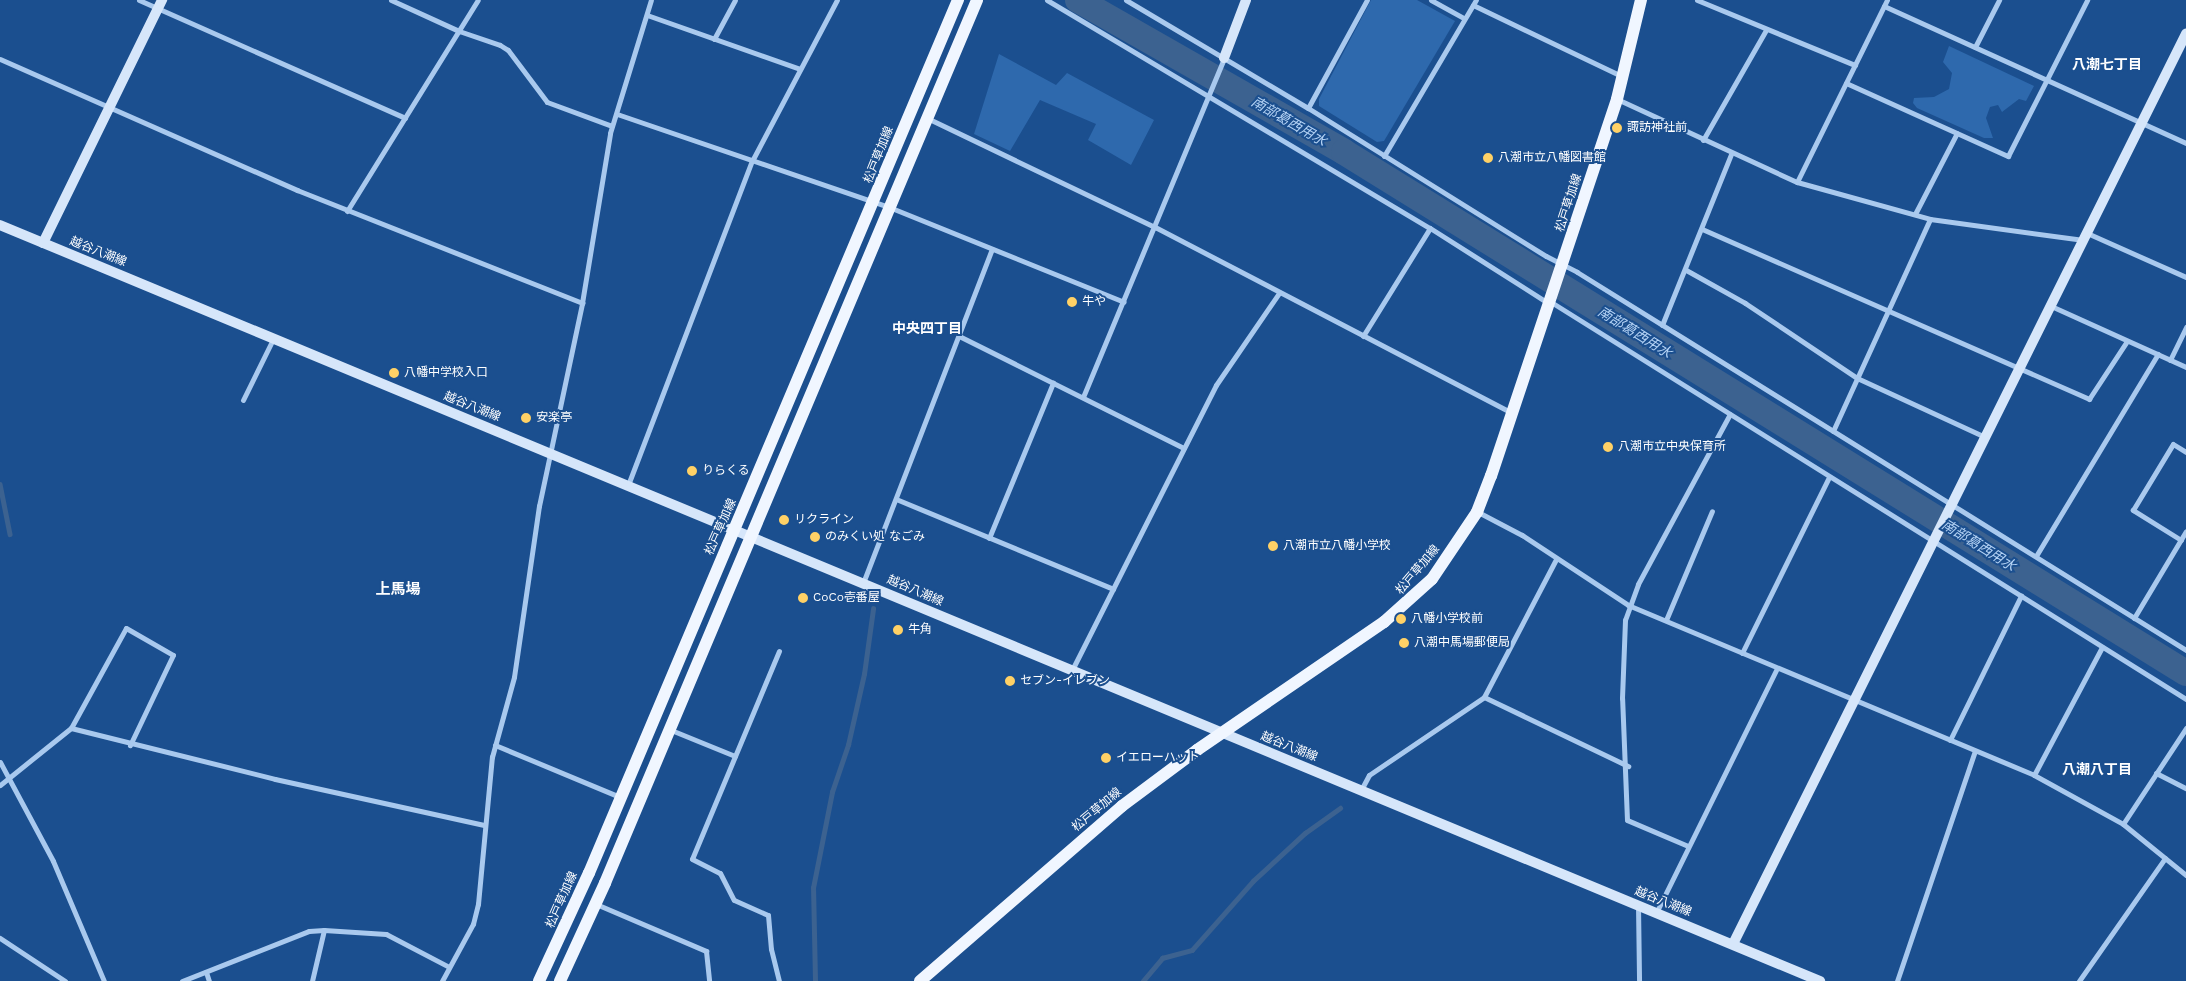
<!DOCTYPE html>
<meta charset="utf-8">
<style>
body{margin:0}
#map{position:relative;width:2186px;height:981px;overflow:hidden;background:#1b4f8f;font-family:"Work Sans","Noto Sans JP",sans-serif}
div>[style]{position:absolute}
.green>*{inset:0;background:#2e69ad}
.stream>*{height:4.5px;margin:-2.25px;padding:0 2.25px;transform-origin:2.25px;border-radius:2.25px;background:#3c6290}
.river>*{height:26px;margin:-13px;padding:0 13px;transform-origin:13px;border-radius:13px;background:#3c6290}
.street>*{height:5px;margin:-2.5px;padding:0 2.5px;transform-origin:2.5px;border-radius:2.5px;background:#a9c9ee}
.secondary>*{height:10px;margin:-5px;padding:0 5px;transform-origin:5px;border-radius:5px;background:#d6e6fa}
.primary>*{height:12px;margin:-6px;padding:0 6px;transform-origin:6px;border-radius:6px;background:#f0f6ff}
.dots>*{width:14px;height:14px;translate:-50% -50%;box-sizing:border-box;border:2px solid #1b4f8f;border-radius:50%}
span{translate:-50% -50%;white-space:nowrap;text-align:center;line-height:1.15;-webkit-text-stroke:4px #1b4f8f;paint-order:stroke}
.poi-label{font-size:12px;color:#fff}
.left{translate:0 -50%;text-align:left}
.street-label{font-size:12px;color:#fff}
.neighbourhood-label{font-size:14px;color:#fff;font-weight:700}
.water-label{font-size:14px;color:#b5d3f5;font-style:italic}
.quarter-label{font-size:15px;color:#fff;font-weight:700}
</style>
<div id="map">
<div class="green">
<i style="clip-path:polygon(1371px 0,1417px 0,1455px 21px,1384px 141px,1377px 142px,1319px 106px,1319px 99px)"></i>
<i style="clip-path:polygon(1949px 46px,2034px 86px,2026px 101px,2019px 99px,2002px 112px,1998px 105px,1990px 107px,1986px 118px,1993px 138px,1984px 138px,1917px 108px,1913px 103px,1914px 98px,1934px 97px,1949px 89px,1952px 73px,1943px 62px)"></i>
<i style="clip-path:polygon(999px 54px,1056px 85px,1067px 73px,1154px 120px,1131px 165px,1088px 140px,1096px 124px,1040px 100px,1010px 151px,974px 134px)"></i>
</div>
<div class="stream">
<i style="left:0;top:484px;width:51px;rotate:78.7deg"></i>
<i style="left:815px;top:981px;width:93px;rotate:-91.2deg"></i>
<i style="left:813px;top:888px;width:98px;rotate:-78.8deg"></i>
<i style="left:832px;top:792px;width:50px;rotate:-71.2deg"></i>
<i style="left:848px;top:745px;width:73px;rotate:-77.3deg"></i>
<i style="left:864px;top:674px;width:66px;rotate:-82.1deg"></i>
<i style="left:1143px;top:981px;width:30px;rotate:-50deg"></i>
<i style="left:1162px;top:958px;width:31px;rotate:-15deg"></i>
<i style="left:1192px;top:950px;width:92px;rotate:-48.5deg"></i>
<i style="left:1253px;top:881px;width:71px;rotate:-42.7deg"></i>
<i style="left:1305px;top:833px;width:43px;rotate:-35.5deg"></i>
</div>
<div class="river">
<i style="left:1078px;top:0;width:306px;rotate:29.7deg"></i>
<i style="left:1344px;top:152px;width:990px;rotate:31.75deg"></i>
</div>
<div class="street">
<i style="left:139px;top:0;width:291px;rotate:23.9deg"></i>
<i style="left:391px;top:0;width:75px;rotate:24.5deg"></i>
<i style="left:459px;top:31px;width:43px;rotate:18.9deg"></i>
<i style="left:500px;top:45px;width:9px;rotate:32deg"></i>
<i style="left:508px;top:50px;width:65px;rotate:53.1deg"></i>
<i style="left:547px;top:102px;width:69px;rotate:20.3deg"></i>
<i style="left:1047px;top:0;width:446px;rotate:30.8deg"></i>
<i style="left:1430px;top:228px;width:140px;rotate:32.4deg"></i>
<i style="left:1126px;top:0;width:212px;rotate:30.7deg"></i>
<i style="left:1308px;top:108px;width:280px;rotate:31.9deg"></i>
<i style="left:1546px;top:256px;width:35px;rotate:27deg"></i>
<i style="left:1577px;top:272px;width:717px;rotate:31.83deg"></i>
<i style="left:1431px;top:0;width:38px;rotate:29deg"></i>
<i style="left:1697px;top:0;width:171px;rotate:22.4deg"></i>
<i style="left:1473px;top:5px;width:164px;rotate:25.6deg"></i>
<i style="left:1884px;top:6px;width:332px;rotate:24.4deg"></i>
<i style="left:647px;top:15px;width:162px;rotate:19.4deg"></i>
<i style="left:714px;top:39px;width:44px;rotate:-61.7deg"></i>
<i style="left:1975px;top:47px;width:53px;rotate:-62.9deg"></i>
<i style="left:0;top:59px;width:325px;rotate:23.8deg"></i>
<i style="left:297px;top:190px;width:307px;rotate:21.6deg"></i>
<i style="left:1846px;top:83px;width:178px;rotate:24.3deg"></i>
<i style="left:2008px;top:156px;width:175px;rotate:-63.1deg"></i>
<i style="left:1617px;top:99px;width:198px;rotate:24.8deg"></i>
<i style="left:1797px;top:182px;width:138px;rotate:15.5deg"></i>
<i style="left:1930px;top:219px;width:155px;rotate:7.8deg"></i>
<i style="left:1308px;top:108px;width:123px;rotate:-61.4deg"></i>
<i style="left:617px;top:114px;width:287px;rotate:18.9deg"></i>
<i style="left:889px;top:207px;width:253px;rotate:22deg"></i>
<i style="left:927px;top:118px;width:253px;rotate:25.6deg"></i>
<i style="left:1155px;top:227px;width:401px;rotate:27.5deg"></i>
<i style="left:1703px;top:140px;width:127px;rotate:-60.2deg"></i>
<i style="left:1384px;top:156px;width:181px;rotate:-59.5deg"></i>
<i style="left:1797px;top:182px;width:203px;rotate:-63.7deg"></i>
<i style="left:347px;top:211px;width:248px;rotate:-58.2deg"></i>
<i style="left:1915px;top:214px;width:91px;rotate:-62.6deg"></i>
<i style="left:1702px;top:229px;width:423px;rotate:23.7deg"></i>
<i style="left:2089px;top:399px;width:69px;rotate:-56.8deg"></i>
<i style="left:2087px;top:233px;width:108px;rotate:24deg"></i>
<i style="left:1686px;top:270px;width:68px;rotate:29.2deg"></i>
<i style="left:1745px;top:303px;width:135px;rotate:33.8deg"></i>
<i style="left:1857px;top:378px;width:141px;rotate:24.7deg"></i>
<i style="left:1551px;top:302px;width:749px;rotate:32.01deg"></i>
<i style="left:2051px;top:306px;width:148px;rotate:24.3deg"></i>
<i style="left:1662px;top:325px;width:184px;rotate:-68deg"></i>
<i style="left:959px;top:336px;width:251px;rotate:26.5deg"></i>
<i style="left:1363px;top:336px;width:127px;rotate:-58.2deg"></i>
<i style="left:2170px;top:360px;width:37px;rotate:-64deg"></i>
<i style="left:1083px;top:397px;width:367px;rotate:-67.4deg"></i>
<i style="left:243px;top:400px;width:68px;rotate:-63.8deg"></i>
<i style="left:1833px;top:431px;width:233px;rotate:-65.4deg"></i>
<i style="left:628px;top:485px;width:347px;rotate:-69.1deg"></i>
<i style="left:752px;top:161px;width:182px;rotate:-62.2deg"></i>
<i style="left:896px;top:499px;width:235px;rotate:22.5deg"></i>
<i style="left:1478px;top:512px;width:50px;rotate:27.6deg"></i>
<i style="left:1522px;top:535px;width:127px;rotate:33.4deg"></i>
<i style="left:1628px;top:605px;width:440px;rotate:22.7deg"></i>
<i style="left:2034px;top:775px;width:102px;rotate:28.8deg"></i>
<i style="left:2123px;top:824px;width:81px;rotate:39deg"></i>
<i style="left:989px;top:538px;width:168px;rotate:-67.6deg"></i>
<i style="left:2181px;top:540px;width:57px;rotate:-148deg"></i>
<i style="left:2133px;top:510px;width:77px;rotate:-58.8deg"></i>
<i style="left:2173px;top:444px;width:15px;rotate:32deg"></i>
<i style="left:2036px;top:556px;width:236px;rotate:-58.9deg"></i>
<i style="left:863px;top:583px;width:358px;rotate:-68.9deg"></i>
<i style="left:2134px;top:618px;width:101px;rotate:-59.1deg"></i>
<i style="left:1666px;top:620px;width:118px;rotate:-67.1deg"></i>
<i style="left:779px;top:651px;width:225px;rotate:112.7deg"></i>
<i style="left:692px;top:859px;width:31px;rotate:27deg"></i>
<i style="left:720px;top:873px;width:30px;rotate:63deg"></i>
<i style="left:734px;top:900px;width:37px;rotate:24deg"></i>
<i style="left:768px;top:915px;width:34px;rotate:85deg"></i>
<i style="left:771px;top:949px;width:33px;rotate:76deg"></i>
<i style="left:1742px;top:653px;width:196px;rotate:-63.7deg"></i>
<i style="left:1072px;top:670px;width:319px;rotate:-63.2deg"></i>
<i style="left:1216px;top:385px;width:112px;rotate:-55.6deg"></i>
<i style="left:1484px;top:697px;width:160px;rotate:25.6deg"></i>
<i style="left:71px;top:728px;width:114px;rotate:-61.2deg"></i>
<i style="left:126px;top:628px;width:54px;rotate:29.9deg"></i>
<i style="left:173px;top:655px;width:100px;rotate:115.5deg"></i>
<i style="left:671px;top:730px;width:69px;rotate:22.1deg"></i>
<i style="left:1950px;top:740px;width:161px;rotate:-63.8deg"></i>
<i style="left:495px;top:745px;width:135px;rotate:22.6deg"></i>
<i style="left:0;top:762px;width:112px;rotate:61.8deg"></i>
<i style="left:53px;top:861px;width:130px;rotate:67deg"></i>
<i style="left:2156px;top:773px;width:34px;rotate:27deg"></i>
<i style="left:2034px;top:775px;width:145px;rotate:-62deg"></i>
<i style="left:0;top:785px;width:91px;rotate:-38.8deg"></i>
<i style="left:71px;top:728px;width:210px;rotate:14deg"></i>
<i style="left:275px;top:779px;width:214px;rotate:12.4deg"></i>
<i style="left:1361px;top:790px;width:17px;rotate:-62deg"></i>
<i style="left:1369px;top:775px;width:139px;rotate:-34.1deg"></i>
<i style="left:1484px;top:697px;width:156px;rotate:-62.4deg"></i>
<i style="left:2123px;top:824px;width:115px;rotate:-56.7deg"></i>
<i style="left:1688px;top:846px;width:66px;rotate:-156.9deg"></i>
<i style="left:1627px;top:820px;width:122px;rotate:-92.3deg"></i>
<i style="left:1622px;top:698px;width:78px;rotate:-87.8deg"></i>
<i style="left:1625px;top:620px;width:38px;rotate:-70deg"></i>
<i style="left:1638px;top:584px;width:193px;rotate:-61.6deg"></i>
<i style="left:596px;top:904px;width:120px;rotate:23.1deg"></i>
<i style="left:706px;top:951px;width:30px;rotate:84deg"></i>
<i style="left:1638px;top:905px;width:76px;rotate:89.2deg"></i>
<i style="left:1656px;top:913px;width:273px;rotate:-63.7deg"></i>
<i style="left:0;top:938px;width:78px;rotate:33.5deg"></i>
<i style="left:206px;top:972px;width:9px;rotate:72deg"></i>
<i style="left:182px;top:981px;width:136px;rotate:-21.5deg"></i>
<i style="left:309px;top:931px;width:15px;rotate:-4deg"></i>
<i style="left:324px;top:930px;width:62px;rotate:3.7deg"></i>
<i style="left:386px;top:934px;width:71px;rotate:27.6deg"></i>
<i style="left:312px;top:981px;width:52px;rotate:-76.8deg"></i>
<i style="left:442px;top:981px;width:65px;rotate:-61.5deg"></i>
<i style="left:473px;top:924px;width:21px;rotate:-76deg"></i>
<i style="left:478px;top:904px;width:148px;rotate:-84.6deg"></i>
<i style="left:492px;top:757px;width:83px;rotate:-74.6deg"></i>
<i style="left:514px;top:677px;width:173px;rotate:-81.7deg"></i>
<i style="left:539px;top:506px;width:208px;rotate:-78deg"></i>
<i style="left:582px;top:303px;width:172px;rotate:-80.6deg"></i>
<i style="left:610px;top:133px;width:139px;rotate:-72.9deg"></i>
<i style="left:1897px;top:981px;width:243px;rotate:-71.3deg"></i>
<i style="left:2079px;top:981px;width:150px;rotate:-55deg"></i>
</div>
<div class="secondary">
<i style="left:1224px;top:58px;width:62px;rotate:-69.2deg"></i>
<i style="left:0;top:225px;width:1971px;rotate:22.56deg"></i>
<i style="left:43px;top:243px;width:271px;rotate:-63.9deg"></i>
<i style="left:1733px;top:944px;width:1017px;rotate:-63.54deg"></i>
</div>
<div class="primary">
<i style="left:539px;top:981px;width:119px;rotate:-65.2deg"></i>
<i style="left:589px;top:873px;width:948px;rotate:-67.09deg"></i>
<i style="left:560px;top:981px;width:108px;rotate:-65.3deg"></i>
<i style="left:605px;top:883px;width:958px;rotate:-67.15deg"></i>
<i style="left:920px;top:981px;width:267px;rotate:-40.9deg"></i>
<i style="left:1122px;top:806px;width:94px;rotate:-36.7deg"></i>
<i style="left:1197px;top:750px;width:227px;rotate:-34.4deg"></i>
<i style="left:1384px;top:622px;width:64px;rotate:-41.9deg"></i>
<i style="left:1432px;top:579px;width:81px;rotate:-56.1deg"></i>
<i style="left:1477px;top:512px;width:39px;rotate:-69deg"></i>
<i style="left:1491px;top:476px;width:397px;rotate:-71.5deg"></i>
<i style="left:1617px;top:99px;width:102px;rotate:-76.4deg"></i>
</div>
<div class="dots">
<i style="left:1617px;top:128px;background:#ffd166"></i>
<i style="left:1488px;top:158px;background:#ffd166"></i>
<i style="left:1072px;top:302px;background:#ffd166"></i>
<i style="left:394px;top:373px;background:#ffd166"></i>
<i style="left:526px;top:418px;background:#ffd166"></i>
<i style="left:1608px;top:447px;background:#ffd166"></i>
<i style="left:692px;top:471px;background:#ffd166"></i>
<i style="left:784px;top:520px;background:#ffd166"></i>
<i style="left:815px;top:537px;background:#ffd166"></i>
<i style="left:1273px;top:546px;background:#ffd166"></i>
<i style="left:803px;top:598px;background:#ffd166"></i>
<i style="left:1401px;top:619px;background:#ffd166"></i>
<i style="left:898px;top:630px;background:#ffd166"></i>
<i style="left:1404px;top:643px;background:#ffd166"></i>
<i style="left:1010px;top:681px;background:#ffd166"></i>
<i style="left:1106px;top:758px;background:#ffd166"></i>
</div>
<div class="poi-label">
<span class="left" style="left:1627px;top:128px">諏訪神社前</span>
<span class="left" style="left:1498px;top:158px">八潮市立八幡図書館</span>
<span class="left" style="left:1082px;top:302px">牛や</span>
<span class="left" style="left:404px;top:373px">八幡中学校入口</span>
<span class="left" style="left:536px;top:418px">安楽亭</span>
<span class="left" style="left:1618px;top:447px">八潮市立中央保育所</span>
<span class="left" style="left:702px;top:471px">りらくる</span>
<span class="left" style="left:794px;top:520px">リクライン</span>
<span class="left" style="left:825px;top:537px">のみくい処 なごみ</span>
<span class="left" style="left:1283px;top:546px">八潮市立八幡小学校</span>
<span class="left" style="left:813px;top:598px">CoCo壱番屋</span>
<span class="left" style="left:1411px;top:619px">八幡小学校前</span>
<span class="left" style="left:908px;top:630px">牛角</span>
<span class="left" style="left:1414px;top:643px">八潮中馬場郵便局</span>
<span class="left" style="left:1020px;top:681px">セブン-イレブン</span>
<span class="left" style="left:1116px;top:758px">イエローハット</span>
</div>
<div class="street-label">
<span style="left:879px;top:155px;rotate:-68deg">松戸草加線</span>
<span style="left:1569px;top:203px;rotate:-72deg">松戸草加線</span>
<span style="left:98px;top:252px;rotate:22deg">越谷八潮線</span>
<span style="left:472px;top:407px;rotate:22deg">越谷八潮線</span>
<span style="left:721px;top:527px;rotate:-66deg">松戸草加線</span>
<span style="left:1418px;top:570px;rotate:-50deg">松戸草加線</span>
<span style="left:915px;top:591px;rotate:23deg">越谷八潮線</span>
<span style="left:1289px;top:747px;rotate:22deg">越谷八潮線</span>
<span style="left:1097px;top:810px;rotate:-40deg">松戸草加線</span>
<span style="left:562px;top:900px;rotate:-66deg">松戸草加線</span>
<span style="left:1663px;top:902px;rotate:22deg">越谷八潮線</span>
</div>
<div class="neighbourhood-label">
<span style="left:2107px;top:64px">八潮七丁目</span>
<span style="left:927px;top:328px">中央四丁目</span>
<span style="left:2097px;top:769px">八潮八丁目</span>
</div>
<div class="water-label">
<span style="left:1289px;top:121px;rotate:30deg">南部葛西用水</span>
<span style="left:1635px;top:332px;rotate:32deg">南部葛西用水</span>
<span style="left:1979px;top:545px;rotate:32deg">南部葛西用水</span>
</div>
<div class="quarter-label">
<span style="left:398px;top:590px">上馬場</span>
</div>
</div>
